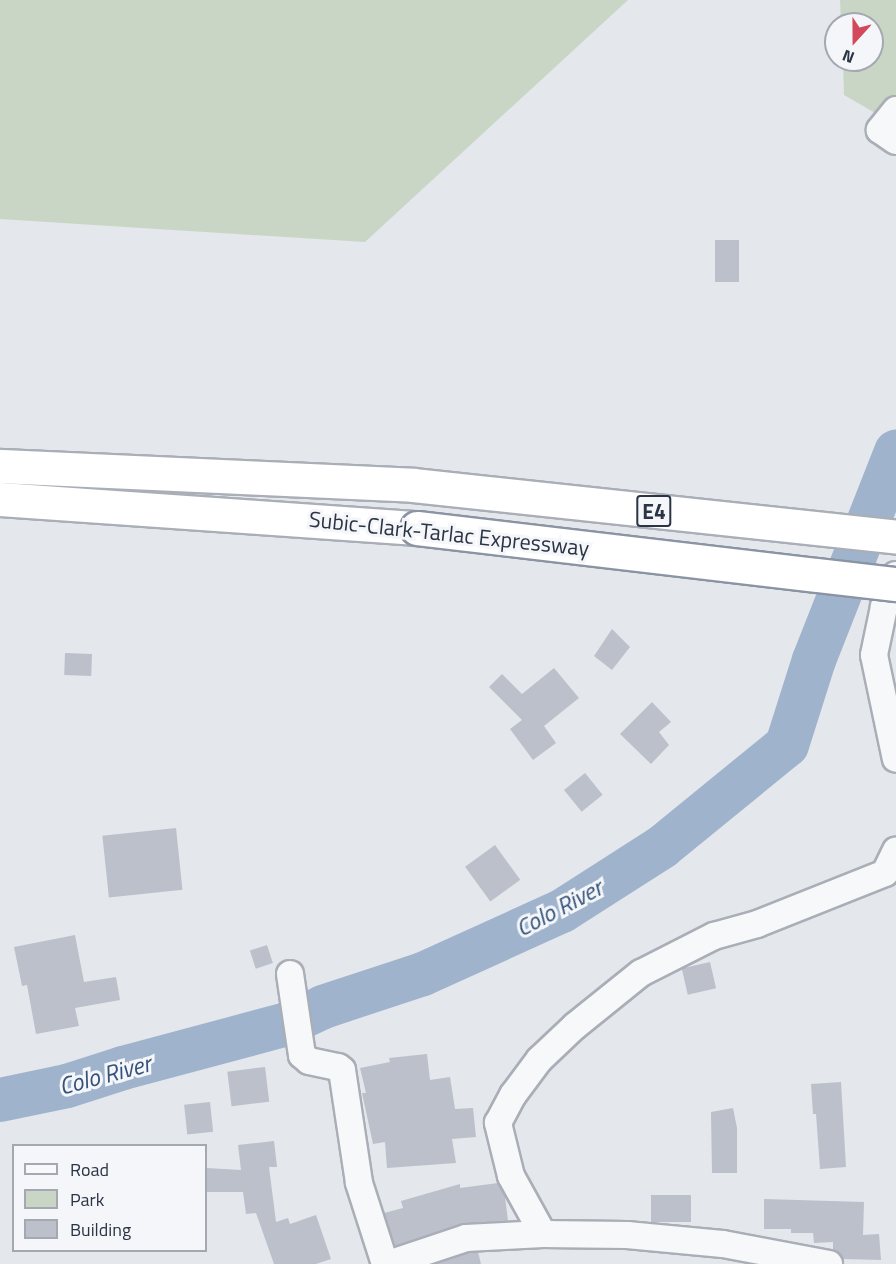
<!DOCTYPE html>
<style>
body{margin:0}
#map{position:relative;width:896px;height:1264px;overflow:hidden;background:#e4e7ec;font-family:"Titillium Web",sans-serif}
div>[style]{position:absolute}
.green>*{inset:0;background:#c9d6c5}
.river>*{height:44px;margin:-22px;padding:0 22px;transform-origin:22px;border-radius:22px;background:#9fb4cc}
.building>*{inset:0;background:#bbc0ca;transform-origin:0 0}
.roads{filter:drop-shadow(2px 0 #a9aeb7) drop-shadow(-2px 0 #a9aeb7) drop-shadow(0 2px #a9aeb7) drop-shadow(0 -2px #a9aeb7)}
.street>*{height:26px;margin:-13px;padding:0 13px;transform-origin:13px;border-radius:13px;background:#f7f8fa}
.highway>*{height:33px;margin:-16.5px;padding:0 16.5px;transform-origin:16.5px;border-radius:16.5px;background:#fff}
.bridges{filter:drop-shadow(2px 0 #8b94a3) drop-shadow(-2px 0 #8b94a3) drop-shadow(0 2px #8b94a3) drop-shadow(0 -2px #8b94a3)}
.highway-bridge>*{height:33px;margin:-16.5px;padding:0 16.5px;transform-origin:16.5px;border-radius:16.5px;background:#fff}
span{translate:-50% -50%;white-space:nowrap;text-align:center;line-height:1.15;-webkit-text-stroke:6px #f4f6f9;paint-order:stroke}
.shield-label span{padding:2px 4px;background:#f4f6f9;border:2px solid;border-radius:4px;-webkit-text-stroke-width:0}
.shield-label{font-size:21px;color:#2b3445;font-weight:700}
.street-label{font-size:22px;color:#2b3445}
.water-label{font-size:24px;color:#34527a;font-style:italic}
.legend{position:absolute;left:12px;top:1144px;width:195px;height:108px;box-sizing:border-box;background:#f4f6f9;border:2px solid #a4a8b1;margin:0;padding:8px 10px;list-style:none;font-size:18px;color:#2b3445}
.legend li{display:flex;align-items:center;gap:12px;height:30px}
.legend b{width:30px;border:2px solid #a4a8b1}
.north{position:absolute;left:824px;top:12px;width:60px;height:60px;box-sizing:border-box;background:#f4f6f9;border:2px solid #a4a8b1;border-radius:50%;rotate:201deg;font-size:16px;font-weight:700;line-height:24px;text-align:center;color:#2b3445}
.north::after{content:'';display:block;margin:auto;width:21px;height:27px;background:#d1495b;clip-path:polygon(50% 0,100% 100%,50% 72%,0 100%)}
</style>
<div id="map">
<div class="green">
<i style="clip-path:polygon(0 0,628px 0,365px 242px,0 219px)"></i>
<i style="clip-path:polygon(840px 0,896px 0,896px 125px,844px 95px,843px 60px,872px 60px,872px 24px,841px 24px)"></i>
</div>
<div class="river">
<i style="left:0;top:1100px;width:68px;rotate:-11.8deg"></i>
<i style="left:67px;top:1086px;width:59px;rotate:-17.8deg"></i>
<i style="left:123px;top:1068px;width:170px;rotate:-15deg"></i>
<i style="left:287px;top:1024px;width:40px;rotate:-25deg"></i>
<i style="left:323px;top:1007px;width:105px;rotate:-18.3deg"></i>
<i style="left:423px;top:974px;width:153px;rotate:-24.4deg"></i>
<i style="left:562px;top:911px;width:119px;rotate:-32.6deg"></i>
<i style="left:662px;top:847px;width:161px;rotate:-39.2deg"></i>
<i style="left:787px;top:745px;width:89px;rotate:-72.4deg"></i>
<i style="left:814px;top:660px;width:224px;rotate:-68.5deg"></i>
</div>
<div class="building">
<i style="left:715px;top:240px;width:24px;height:42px"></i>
<i style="clip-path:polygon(612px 629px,630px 647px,612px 670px,594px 656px)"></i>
<i style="left:65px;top:653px;width:27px;height:22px;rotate:2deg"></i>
<i style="clip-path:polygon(554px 668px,579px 698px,544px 726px,556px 743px,533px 760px,510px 729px,522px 720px,489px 687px,502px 674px,522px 694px)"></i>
<i style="clip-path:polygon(652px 702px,671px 722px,659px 732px,669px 745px,651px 764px,620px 734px)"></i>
<i style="left:585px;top:773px;width:28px;height:27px;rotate:51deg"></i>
<i style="left:176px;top:828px;width:62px;height:74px;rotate:84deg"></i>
<i style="left:495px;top:845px;width:43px;height:37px;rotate:54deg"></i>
<i style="clip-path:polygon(75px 935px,84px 982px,116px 977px,120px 1000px,75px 1008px,79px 1026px,36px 1034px,27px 985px,22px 986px,14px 947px)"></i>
<i style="left:267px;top:945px;width:19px;height:18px;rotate:72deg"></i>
<i style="left:710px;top:962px;width:27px;height:29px;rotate:77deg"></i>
<i style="clip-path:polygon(427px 1054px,430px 1080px,450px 1077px,455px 1109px,473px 1108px,476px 1137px,452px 1139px,456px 1163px,387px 1168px,385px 1142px,373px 1144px,362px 1093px,366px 1093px,360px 1068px,390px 1062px,389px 1058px)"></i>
<i style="left:265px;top:1067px;width:35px;height:38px;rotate:83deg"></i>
<i style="clip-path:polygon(841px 1082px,846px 1167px,820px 1169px,816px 1114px,813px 1114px,811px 1084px)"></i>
<i style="left:210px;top:1102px;width:30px;height:26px;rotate:84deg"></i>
<i style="clip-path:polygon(733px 1108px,737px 1128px,737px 1173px,712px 1173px,711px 1112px)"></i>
<i style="clip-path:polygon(274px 1141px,277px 1167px,269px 1167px,276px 1222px,288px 1218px,290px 1224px,316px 1215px,331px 1259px,316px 1264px,274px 1264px,256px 1213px,246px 1214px,243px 1192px,206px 1192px,206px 1168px,241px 1170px,238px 1145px)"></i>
<i style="clip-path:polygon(498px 1183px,505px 1197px,508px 1221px,462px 1224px,395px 1246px,384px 1213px,403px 1208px,401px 1201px,460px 1184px,460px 1188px)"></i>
<i style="left:651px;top:1195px;width:40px;height:27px"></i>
<i style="clip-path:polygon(764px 1199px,864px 1202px,863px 1235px,879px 1234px,881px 1260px,843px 1259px,833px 1250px,833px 1242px,814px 1243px,813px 1233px,791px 1233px,791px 1229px,764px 1229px)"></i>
<i style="clip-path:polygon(478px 1252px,481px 1264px,435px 1264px,469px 1253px)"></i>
</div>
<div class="roads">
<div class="street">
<i style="left:896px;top:110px;width:26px;rotate:129deg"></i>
<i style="left:880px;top:130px;width:19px;rotate:35deg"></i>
<i style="left:896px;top:575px;width:34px;rotate:111deg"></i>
<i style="left:884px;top:607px;width:49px;rotate:101.8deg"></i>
<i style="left:874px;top:655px;width:106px;rotate:78.1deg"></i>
<i style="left:290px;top:974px;width:82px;rotate:81.6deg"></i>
<i style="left:302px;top:1055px;width:9px;rotate:41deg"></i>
<i style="left:309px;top:1061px;width:30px;rotate:12deg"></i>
<i style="left:338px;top:1067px;width:5px;rotate:37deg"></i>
<i style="left:342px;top:1070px;width:114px;rotate:81.4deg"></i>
<i style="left:359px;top:1183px;width:85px;rotate:72.2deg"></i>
<i style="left:543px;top:1234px;width:66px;rotate:-118.9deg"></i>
<i style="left:511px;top:1176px;width:55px;rotate:-103.8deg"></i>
<i style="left:498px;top:1123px;width:32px;rotate:-62deg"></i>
<i style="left:513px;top:1095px;width:44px;rotate:-53.4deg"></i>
<i style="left:539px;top:1060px;width:50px;rotate:-43.4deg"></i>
<i style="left:575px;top:1026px;width:85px;rotate:-38.8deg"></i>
<i style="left:641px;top:973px;width:82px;rotate:-26.9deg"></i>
<i style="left:714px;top:936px;width:45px;rotate:-15.6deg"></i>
<i style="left:757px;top:924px;width:138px;rotate:-21.7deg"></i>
<i style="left:885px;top:873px;width:25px;rotate:-64deg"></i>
<i style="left:388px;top:1264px;width:82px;rotate:-18.4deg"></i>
<i style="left:466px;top:1238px;width:77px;rotate:-3deg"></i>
<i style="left:543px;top:1234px;width:84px;rotate:0.7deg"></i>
<i style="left:627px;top:1235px;width:96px;rotate:5.4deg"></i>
<i style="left:723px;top:1244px;width:108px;rotate:10.7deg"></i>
</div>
<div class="highway">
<i style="left:0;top:466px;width:413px;rotate:2.6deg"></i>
<i style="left:413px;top:485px;width:486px;rotate:6.1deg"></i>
<i style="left:0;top:499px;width:418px;rotate:4deg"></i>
</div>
</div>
<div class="bridges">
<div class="highway-bridge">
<i style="left:417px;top:528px;width:482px;rotate:6.7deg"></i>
</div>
</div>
<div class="shield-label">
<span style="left:654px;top:511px">E4</span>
</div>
<div class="street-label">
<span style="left:449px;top:534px;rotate:6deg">Subic-Clark-Tarlac Expressway</span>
</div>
<div class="water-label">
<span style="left:559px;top:908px;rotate:-28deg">Colo River</span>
<span style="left:105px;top:1075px;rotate:-15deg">Colo River</span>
</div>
<ul class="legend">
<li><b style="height:8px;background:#f7f8fa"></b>Road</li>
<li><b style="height:16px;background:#c9d6c5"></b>Park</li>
<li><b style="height:16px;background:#bbc0ca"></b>Building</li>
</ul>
<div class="north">N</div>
</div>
